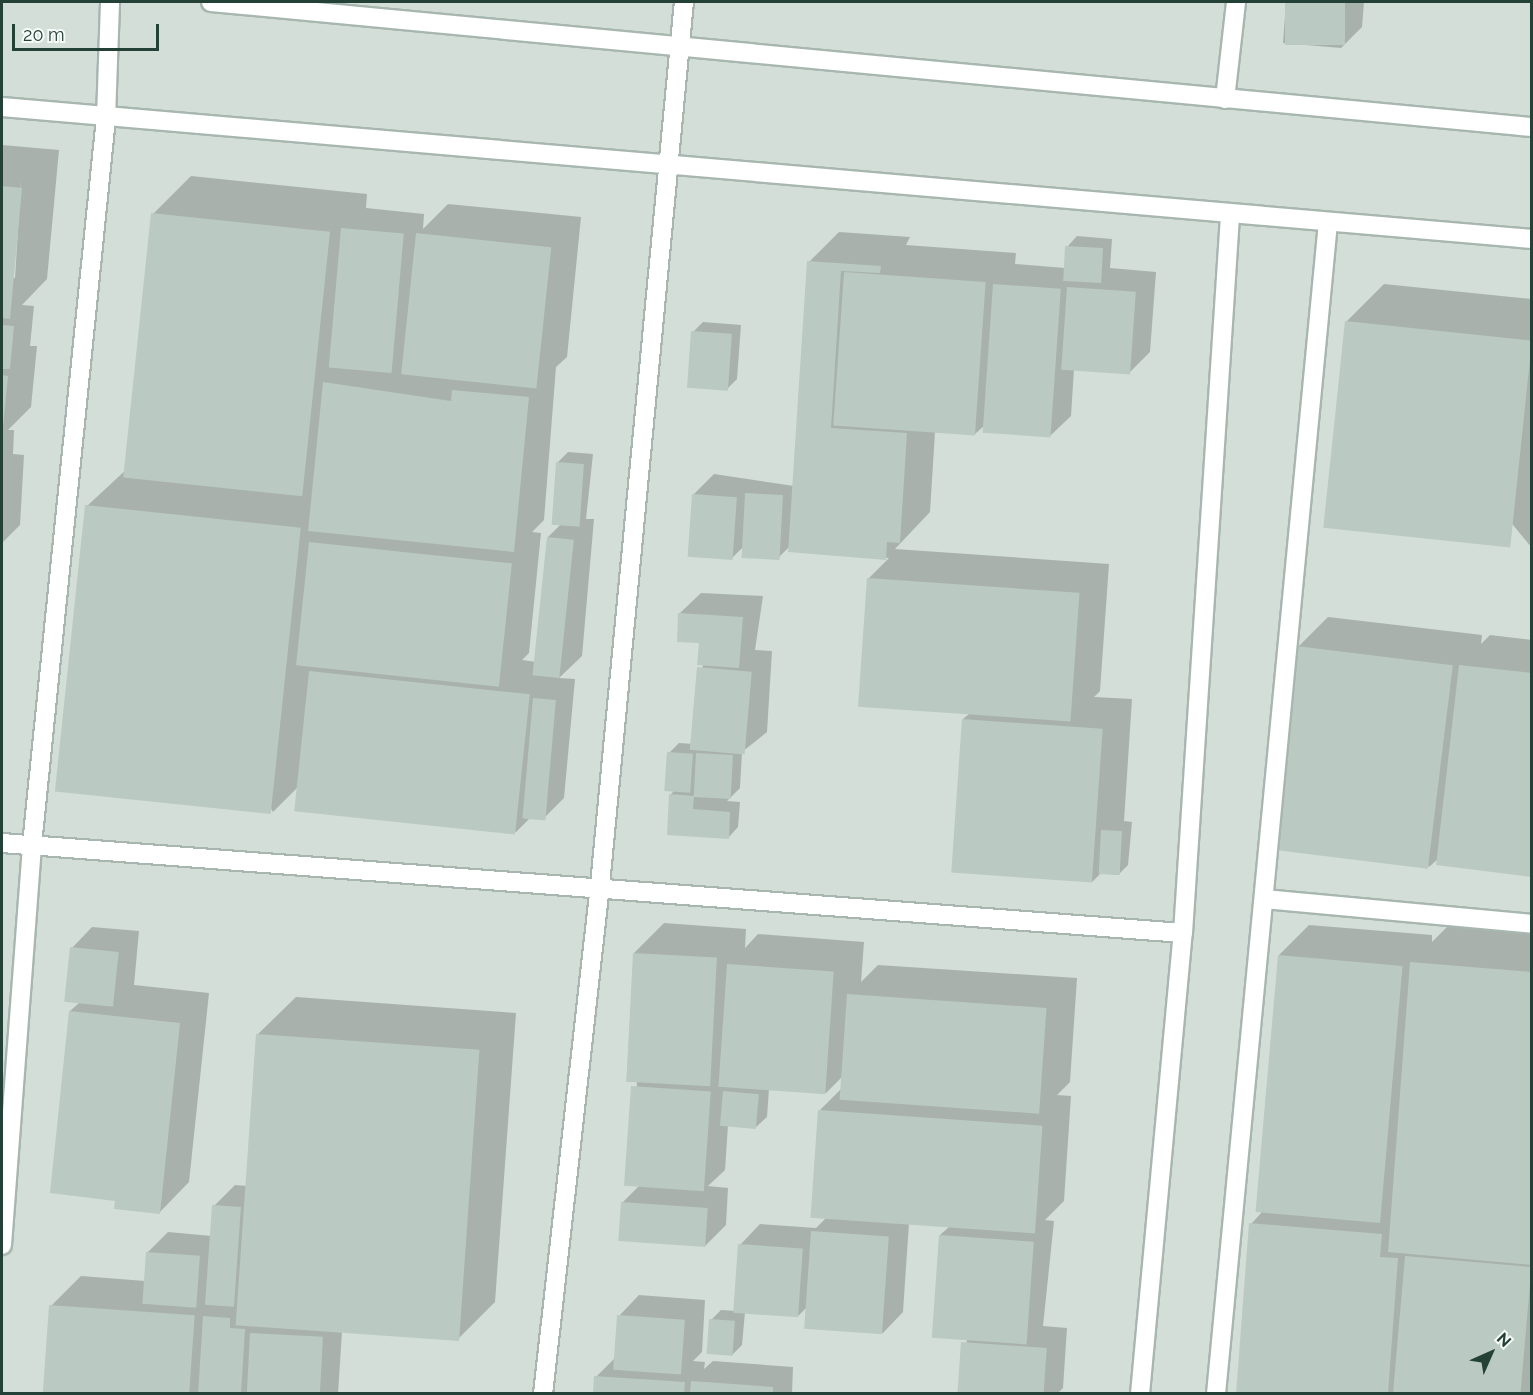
<!DOCTYPE html>
<style>
body{margin:0}
#map{position:relative;width:1533px;height:1395px;overflow:hidden;background:#e5eee9;font-family:Raleway,sans-serif}
div>[style]{position:absolute}
.built>*{inset:0;background:#d3ded8;transform-origin:0 0}
.shadow>*{inset:0;background:#0003}
.building>*{inset:0;background:#bac9c2;transform-origin:0 0}
.roads{filter:drop-shadow(2px 0 #a7b7b0) drop-shadow(-2px 0 #a7b7b0) drop-shadow(0 2px #a7b7b0) drop-shadow(0 -2px #a7b7b0)}
.street>*{height:18px;margin:-9px;padding:0 9px;transform-origin:9px;border-radius:9px;background:#fff}
.secondary>*{height:18px;margin:-9px;padding:0 9px;transform-origin:9px;border-radius:9px;background:#fff}
span{translate:-50% -50%;white-space:nowrap;text-align:center;line-height:1.15;-webkit-text-stroke:5px #f6faf8;paint-order:stroke}
.frame{position:absolute;inset:0;border:3px solid #234137;pointer-events:none}
.north{position:absolute;left:1461px;top:1323px;width:60px;height:60px;-webkit-text-stroke:4px #f6faf8;paint-order:stroke;rotate:45deg;font-size:16px;font-weight:700;line-height:24px;text-align:center;color:#234137}
.north::after{content:'';display:block;margin:auto;width:21px;height:27px;background:#234137;clip-path:polygon(50% 0,100% 100%,50% 72%,0 100%)}
.scale{position:absolute;left:12px;top:24px;width:147px;height:27px;box-sizing:border-box;border:3px solid #234137;border-top:0;padding-left:8px;font-size:18px;line-height:21px;white-space:nowrap;color:#234137;-webkit-text-stroke:4px #f6faf8;paint-order:stroke}
</style>
<div id="map">
<div class="built">
<i style="left:2px;top:2px;width:1529px;height:1391px"></i>
</div>
<div class="shadow">
<i style="clip-path:polygon(1286px 2px,1364px 2px,1362px 27px,1341px 48px,1283px 43px)"></i>
<i style="clip-path:polygon(evenodd,2px 145px,59px 150px,47px 279px,22px 305px,34px 306px,30px 346px,37px 346px,31px 407px,8px 430px,14px 430px,13px 454px,24px 455px,20px 525px,2px 543px,2px 145px,21px 180px,15px 278px,12px 278px,21px 180px)"></i>
<i style="clip-path:polygon(191px 176px,367px 194px,366px 208px,424px 214px,423px 229px,448px 204px,581px 217px,567px 357px,556px 367px,544px 520px,532px 532px,541px 533px,529px 653px,522px 660px,537px 662px,548px 537px,561px 524px,558px 462px,568px 452px,593px 454px,586px 519px,594px 519px,582px 656px,559px 678px,575px 679px,564px 798px,543px 819px,531px 817px,516px 832px,299px 786px,273px 812px,87px 506px,128px 468px,153px 214px)"></i>
<i style="clip-path:polygon(839px 232px,910px 237px,906px 245px,1016px 253px,1015px 264px,1065px 268px,1067px 247px,1077px 236px,1112px 239px,1110px 268px,1156px 272px,1150px 352px,1129px 373px,1074px 369px,1071px 416px,1050px 436px,985px 425px,975px 434px,935px 432px,930px 512px,895px 549px,1109px 564px,1100px 691px,1094px 697px,1132px 699px,1124px 821px,1132px 822px,1128px 865px,1118px 875px,1101px 873px,1092px 882px,963px 719px,969px 714px,868px 579px,889px 558px,789px 551px,789px 547px,777px 559px,743px 547px,732px 558px,693px 495px,714px 474px,794px 486px,809px 262px)"></i>
<i style="clip-path:polygon(1384px 284px,1532px 299px,1532px 548px,1346px 322px)"></i>
<i style="clip-path:polygon(703px 322px,741px 325px,737px 379px,727px 389px,693px 332px)"></i>
<i style="clip-path:polygon(701px 593px,763px 596px,755px 650px,772px 651px,767px 732px,742px 752px,740px 788px,727px 801px,740px 802px,738px 827px,728px 838px,671px 794px,675px 790px,669px 753px,679px 743px,694px 744px,703px 664px,700px 642px,680px 613px)"></i>
<i style="clip-path:polygon(1328px 617px,1482px 635px,1481px 644px,1490px 635px,1532px 640px,1532px 875px,1439px 858px,1429px 867px,1298px 647px)"></i>
<i style="clip-path:polygon(664px 923px,746px 929px,745px 948px,758px 934px,864px 942px,861px 982px,878px 965px,1077px 978px,1070px 1082px,1057px 1095px,1071px 1096px,1064px 1201px,1045px 1220px,1054px 1221px,1043px 1326px,1067px 1328px,1063px 1388px,1057px 1394px,959px 1394px,967px 1339px,940px 1235px,950px 1226px,909px 1223px,903px 1312px,883px 1333px,807px 1307px,798px 1316px,745px 1312px,742px 1345px,732px 1355px,711px 1320px,721px 1310px,736px 1311px,740px 1245px,760px 1224px,816px 1228px,826px 1218px,820px 1110px,842px 1088px,843px 1076px,826px 1093px,769px 1089px,767px 1117px,756px 1127px,728px 1125px,725px 1170px,708px 1186px,728px 1188px,726px 1225px,705px 1246px,622px 1203px,639px 1186px,634px 953px)"></i>
<i style="clip-path:polygon(1450px 924px,1532px 931px,1532px 1394px,1238px 1394px,1251px 1224px,1263px 1211px,1279px 955px,1309px 925px,1432px 935px,1432px 942px)"></i>
<i style="clip-path:polygon(92px 927px,139px 931px,134px 985px,209px 993px,189px 1182px,159px 1213px,117px 1199px,70px 1011px,79px 1003px,72px 948px)"></i>
<i style="clip-path:polygon(296px 997px,516px 1013px,495px 1302px,457px 1340px,342px 1331px,338px 1394px,45px 1394px,51px 1306px,81px 1276px,145px 1281px,147px 1253px,168px 1232px,212px 1236px,214px 1206px,235px 1185px,247px 1186px,257px 1035px)"></i>
<i style="clip-path:polygon(639px 1295px,705px 1300px,702px 1352px,693px 1361px,705px 1362px,704px 1369px,713px 1361px,793px 1367px,792px 1394px,595px 1394px,596px 1377px,616px 1357px,619px 1316px)"></i>
</div>
<div class="building">
<i style="left:1285px;top:2px;width:60px;height:43px"></i>
<i style="clip-path:polygon(2px 186px,22px 188px,10px 319px,2px 318px)"></i>
<i style="left:151px;top:213px;width:180px;height:266px;rotate:6deg"></i>
<i style="left:341px;top:228px;width:63px;height:140px;rotate:5deg"></i>
<i style="left:416px;top:233px;width:136px;height:142px;rotate:6deg"></i>
<i style="left:1065px;top:246px;width:38px;height:35px;rotate:3deg"></i>
<i style="clip-path:polygon(807px 261px,881px 266px,880px 273px,841px 271px,831px 428px,907px 433px,900px 543px,887px 542px,886px 560px,788px 552px)"></i>
<i style="left:844px;top:272px;width:142px;height:154px;rotate:4deg"></i>
<i style="left:993px;top:284px;width:68px;height:149px;rotate:4deg"></i>
<i style="left:1067px;top:287px;width:69px;height:83px;rotate:4deg"></i>
<i style="left:1345px;top:321px;width:188px;height:208px;rotate:6deg"></i>
<i style="clip-path:polygon(2px 325px,14px 326px,10px 369px,2px 369px)"></i>
<i style="left:691px;top:331px;width:41px;height:57px;rotate:4deg"></i>
<i style="clip-path:polygon(2px 375px,8px 376px,3px 427px,2px 427px)"></i>
<i style="clip-path:polygon(323px 382px,451px 401px,452px 390px,529px 397px,514px 552px,308px 531px)"></i>
<i style="left:556px;top:462px;width:28px;height:63px;rotate:4deg"></i>
<i style="left:745px;top:493px;width:38px;height:65px;rotate:3deg"></i>
<i style="left:692px;top:494px;width:45px;height:63px;rotate:4deg"></i>
<i style="left:85px;top:505px;width:217px;height:288px;rotate:6deg"></i>
<i style="left:547px;top:537px;width:27px;height:139px;rotate:6deg"></i>
<i style="left:309px;top:542px;width:204px;height:124px;rotate:6deg"></i>
<i style="left:867px;top:578px;width:213px;height:129px;rotate:4deg"></i>
<i style="clip-path:polygon(678px 613px,743px 617px,739px 668px,697px 665px,699px 643px,677px 642px)"></i>
<i style="left:1296px;top:646px;width:158px;height:205px;rotate:7deg"></i>
<i style="clip-path:polygon(1459px 665px,1532px 673px,1532px 877px,1436px 865px)"></i>
<i style="left:697px;top:667px;width:55px;height:83px;rotate:5deg"></i>
<i style="left:309px;top:671px;width:222px;height:141px;rotate:6deg"></i>
<i style="left:533px;top:698px;width:23px;height:121px;rotate:5deg"></i>
<i style="left:962px;top:719px;width:141px;height:154px;rotate:4deg"></i>
<i style="left:667px;top:752px;width:26px;height:39px;rotate:4deg"></i>
<i style="left:696px;top:753px;width:37px;height:44px;rotate:3deg"></i>
<i style="clip-path:polygon(669px 794px,694px 796px,693px 809px,730px 812px,729px 839px,667px 835px)"></i>
<i style="left:1101px;top:830px;width:21px;height:44px;rotate:3deg"></i>
<i style="left:70px;top:947px;width:49px;height:55px;rotate:6deg"></i>
<i style="left:633px;top:953px;width:84px;height:129px;rotate:3deg"></i>
<i style="left:1278px;top:955px;width:125px;height:258px;rotate:5deg"></i>
<i style="clip-path:polygon(1410px 962px,1532px 972px,1532px 1265px,1388px 1252px)"></i>
<i style="left:727px;top:964px;width:107px;height:123px;rotate:4deg"></i>
<i style="left:847px;top:994px;width:200px;height:106px;rotate:4deg"></i>
<i style="clip-path:polygon(69px 1011px,180px 1023px,160px 1214px,114px 1209px,115px 1201px,50px 1193px)"></i>
<i style="left:256px;top:1034px;width:224px;height:292px;rotate:4deg"></i>
<i style="left:631px;top:1086px;width:80px;height:100px;rotate:4deg"></i>
<i style="left:723px;top:1091px;width:36px;height:35px;rotate:5deg"></i>
<i style="left:818px;top:1110px;width:225px;height:108px;rotate:4deg"></i>
<i style="left:621px;top:1202px;width:87px;height:39px;rotate:4deg"></i>
<i style="left:212px;top:1205px;width:29px;height:100px;rotate:4deg"></i>
<i style="clip-path:polygon(1249px 1223px,1382px 1234px,1380px 1257px,1398px 1258px,1388px 1394px,1236px 1394px)"></i>
<i style="left:811px;top:1231px;width:78px;height:98px;rotate:4deg"></i>
<i style="left:939px;top:1235px;width:95px;height:103px;rotate:4deg"></i>
<i style="left:738px;top:1244px;width:65px;height:69px;rotate:4deg"></i>
<i style="left:146px;top:1252px;width:54px;height:52px;rotate:4deg"></i>
<i style="left:1405px;top:1256px;width:127px;height:138px;rotate:5deg"></i>
<i style="left:49px;top:1305px;width:146px;height:89px;rotate:4deg"></i>
<i style="left:617px;top:1315px;width:68px;height:55px;rotate:4deg"></i>
<i style="clip-path:polygon(203px 1316px,230px 1318px,230px 1328px,245px 1329px,241px 1394px,198px 1394px)"></i>
<i style="left:709px;top:1319px;width:26px;height:35px;rotate:4deg"></i>
<i style="left:250px;top:1333px;width:73px;height:61px;rotate:3deg"></i>
<i style="left:961px;top:1342px;width:86px;height:52px;rotate:4deg"></i>
<i style="clip-path:polygon(594px 1376px,685px 1382px,684px 1394px,593px 1394px)"></i>
<i style="clip-path:polygon(691px 1381px,773px 1387px,773px 1394px,690px 1394px)"></i>
</div>
<div class="roads">
<div class="street">
<i style="left:1225px;top:99px;width:98px;rotate:-83.5deg"></i>
<i style="left:2px;top:843px;width:1184px;rotate:4.36deg"></i>
<i style="left:1265px;top:899px;width:268px;rotate:5.3deg"></i>
</div>
<div class="secondary">
<i style="left:211px;top:2px;width:1327px;rotate:5.41deg"></i>
<i style="left:2px;top:107px;width:1536px;rotate:4.93deg"></i>
<i style="left:2px;top:1245px;width:401px;rotate:-85.7deg"></i>
<i style="left:32px;top:845px;width:731px;rotate:-84.19deg"></i>
<i style="left:106px;top:118px;width:116px;rotate:-88deg"></i>
<i style="left:543px;top:1394px;width:512px;rotate:-83.61deg"></i>
<i style="left:600px;top:885px;width:887px;rotate:-84.57deg"></i>
<i style="left:1140px;top:1394px;width:463px;rotate:-84.7deg"></i>
<i style="left:1183px;top:933px;width:720px;rotate:-86.25deg"></i>
<i style="left:1216px;top:1394px;width:1176px;rotate:-84.54deg"></i>
</div>
</div>
<div class="frame"></div>
<div class="north">N</div>
<div class="scale">20 m</div>
</div>
